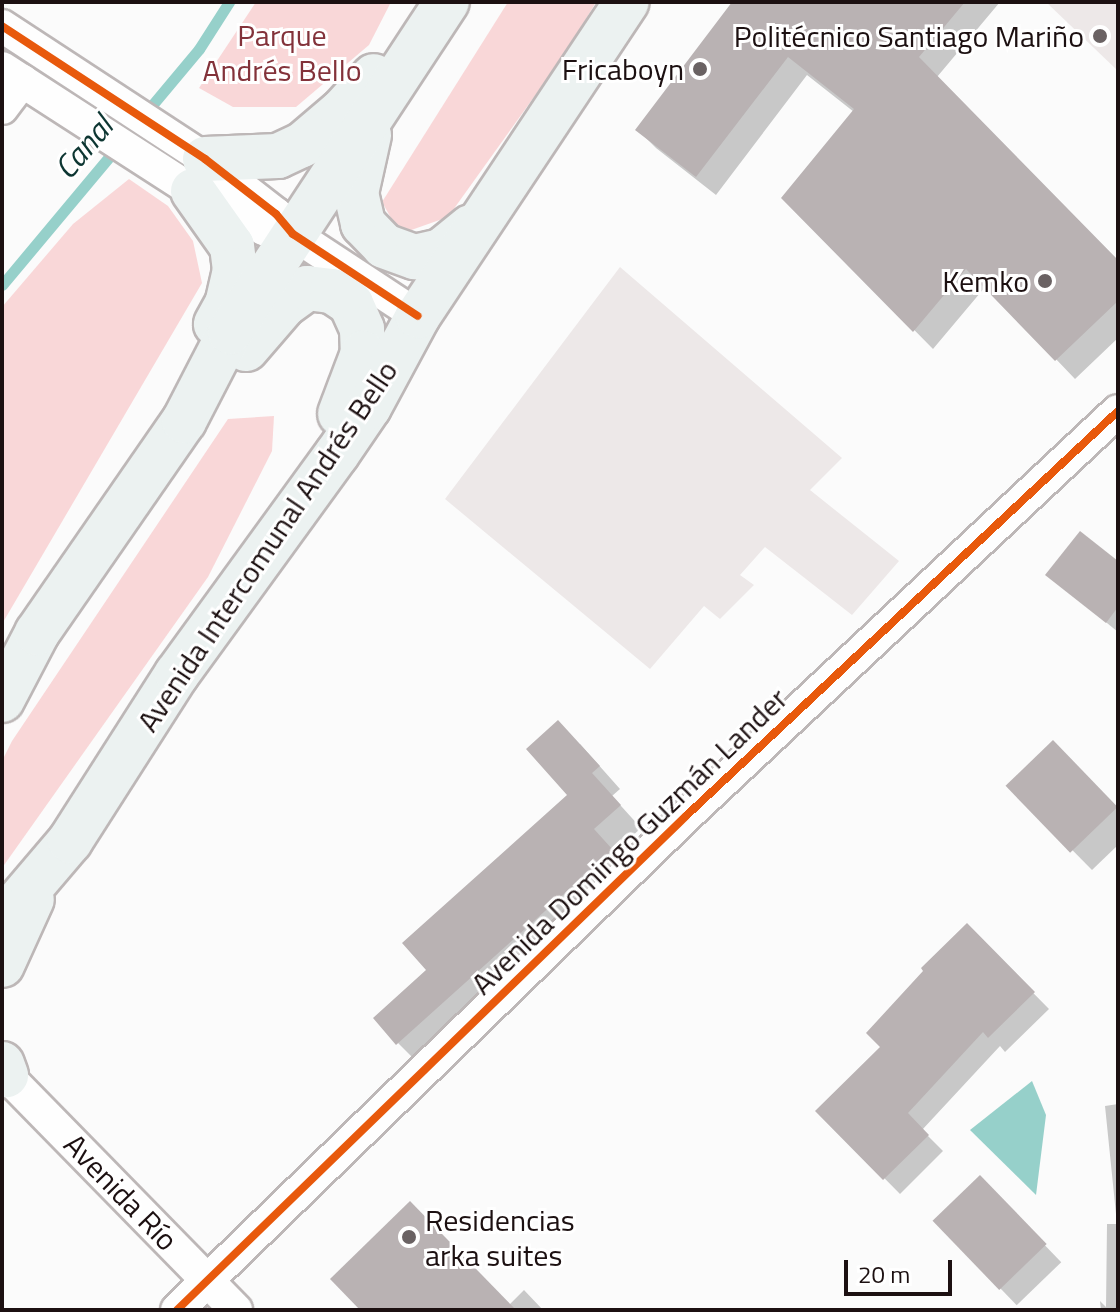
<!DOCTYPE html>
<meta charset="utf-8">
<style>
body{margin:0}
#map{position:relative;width:1120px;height:1312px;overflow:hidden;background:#fbfbfb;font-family:"Titillium Web",sans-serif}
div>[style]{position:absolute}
.built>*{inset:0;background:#ede8e8}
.green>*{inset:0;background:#f9d7d8}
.water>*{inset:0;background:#96d0ca}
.shadow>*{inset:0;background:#0003;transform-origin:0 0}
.stream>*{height:11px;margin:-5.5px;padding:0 5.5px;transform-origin:5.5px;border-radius:5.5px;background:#96d0ca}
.building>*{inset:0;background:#b9b2b3;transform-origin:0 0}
.roads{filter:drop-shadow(2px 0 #bdb7b7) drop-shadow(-2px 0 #bdb7b7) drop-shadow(0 2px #bdb7b7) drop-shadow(0 -2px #bdb7b7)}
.street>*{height:32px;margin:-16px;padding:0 16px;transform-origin:16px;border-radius:16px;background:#fefefe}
.secondary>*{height:44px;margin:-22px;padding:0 22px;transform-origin:22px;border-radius:22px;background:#ecf2f1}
.cycleway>*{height:8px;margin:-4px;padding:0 4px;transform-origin:4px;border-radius:4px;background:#e8590c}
.dots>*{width:22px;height:22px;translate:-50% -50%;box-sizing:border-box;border:4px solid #fff;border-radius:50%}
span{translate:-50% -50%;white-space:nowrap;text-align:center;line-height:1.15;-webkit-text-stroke:6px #fff;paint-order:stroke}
.park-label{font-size:30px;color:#83323a}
.poi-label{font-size:30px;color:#1c1011}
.right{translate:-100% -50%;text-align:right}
.left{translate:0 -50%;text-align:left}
.street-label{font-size:30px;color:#1c1011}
.water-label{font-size:32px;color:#0d3632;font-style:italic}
.frame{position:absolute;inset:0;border:4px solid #1c1011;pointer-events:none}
.scale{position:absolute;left:844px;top:1260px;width:108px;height:36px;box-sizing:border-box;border:4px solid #1c1011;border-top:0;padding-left:10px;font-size:24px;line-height:28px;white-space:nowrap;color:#1c1011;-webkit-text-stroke:6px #fff;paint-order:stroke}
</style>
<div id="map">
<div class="built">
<i style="clip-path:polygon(1046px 2px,1118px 2px,1118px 71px)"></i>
<i style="clip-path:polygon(620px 267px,842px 458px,810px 490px,899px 561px,852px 615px,765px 547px,740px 575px,754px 585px,720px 619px,704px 606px,650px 669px,445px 499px)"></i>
</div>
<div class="green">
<i style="clip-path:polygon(256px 2px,391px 2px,369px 45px,296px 107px,233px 107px,199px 88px)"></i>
<i style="clip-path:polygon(508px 2px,596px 2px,569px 48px,448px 217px,400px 234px,382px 202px)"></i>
<i style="clip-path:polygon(129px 179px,168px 206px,193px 241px,202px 283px,2px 624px,2px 307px,73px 224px)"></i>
<i style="clip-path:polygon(274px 416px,272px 451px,208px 577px,2px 868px,2px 761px,12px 741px,228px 419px)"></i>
</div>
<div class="water">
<i style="clip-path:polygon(1032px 1081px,1046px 1115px,1036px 1195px,970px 1130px)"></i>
</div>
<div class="shadow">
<i style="clip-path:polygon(734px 2px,1000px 2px,937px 77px,1118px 263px,1118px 338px,1075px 379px,986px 286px,933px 349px,784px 198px,854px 112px,807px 75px,716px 195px,656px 148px,638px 130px)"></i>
<i style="clip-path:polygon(1118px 564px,1118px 632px,1048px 575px)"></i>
<i style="clip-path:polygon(1053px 743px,1118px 809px,1118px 845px,1092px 870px,1009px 786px)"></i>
<i style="clip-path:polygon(580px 744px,620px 789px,612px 796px,641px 828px,615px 852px,634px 873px,420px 1065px,398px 1043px,429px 970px,570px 795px)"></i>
<i style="clip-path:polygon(967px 926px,1049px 1009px,1005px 1052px,1000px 1046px,922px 1130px,943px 1151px,900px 1194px,818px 1111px,883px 1047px)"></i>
<i style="clip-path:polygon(1118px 1104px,1118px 1310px,1101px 1310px,1100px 1301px,1106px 1307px,1107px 1224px,1117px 1224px,1105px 1106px)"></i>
<i style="left:980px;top:1178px;width:117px;height:62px;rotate:46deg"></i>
<i style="clip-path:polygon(524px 1290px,543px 1310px,363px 1310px,509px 1305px)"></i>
</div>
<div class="stream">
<i style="left:143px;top:116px;width:87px;rotate:-50.1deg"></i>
<i style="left:199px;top:49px;width:56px;rotate:-57.4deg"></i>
<i style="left:2px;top:285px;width:182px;rotate:-50.1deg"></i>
</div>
<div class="building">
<i style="clip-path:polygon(732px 2px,965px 2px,919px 57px,1118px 260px,1118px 301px,1055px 361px,966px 269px,913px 332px,781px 198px,854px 109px,788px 57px,696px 177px,635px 130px)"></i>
<i style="clip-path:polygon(1080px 531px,1118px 561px,1118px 607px,1106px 623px,1045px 575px)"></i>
<i style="clip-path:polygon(558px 720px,600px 766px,592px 773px,621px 805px,594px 829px,613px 850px,396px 1045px,373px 1018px,426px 970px,402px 943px,567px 795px,526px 749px)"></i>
<i style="left:1053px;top:740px;width:93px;height:66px;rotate:46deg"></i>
<i style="clip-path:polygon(967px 923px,1035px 992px,988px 1038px,983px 1032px,908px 1113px,929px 1135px,883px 1180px,815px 1111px,880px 1047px,866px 1033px,923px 971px,921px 968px)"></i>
<i style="left:980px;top:1175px;width:96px;height:66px;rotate:46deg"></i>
<i style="clip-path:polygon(410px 1201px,516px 1310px,360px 1310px,330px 1279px)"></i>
</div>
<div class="roads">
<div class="street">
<i style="left:2px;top:26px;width:243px;rotate:33.2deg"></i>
<i style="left:205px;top:159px;width:90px;rotate:37.8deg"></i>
<i style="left:276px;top:214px;width:26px;rotate:50deg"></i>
<i style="left:293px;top:234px;width:149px;rotate:33.3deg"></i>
<i style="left:2px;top:68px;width:227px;rotate:32.8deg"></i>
<i style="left:193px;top:191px;width:81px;rotate:28.2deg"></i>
<i style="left:264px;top:229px;width:21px;rotate:11deg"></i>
<i style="left:2px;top:108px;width:34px;rotate:-53deg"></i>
<i style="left:6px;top:1075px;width:329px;rotate:45.6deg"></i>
<i style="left:177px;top:1310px;width:709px;rotate:-44.14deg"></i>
<i style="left:686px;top:816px;width:592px;rotate:-43.15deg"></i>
</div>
<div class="secondary">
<i style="left:369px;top:135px;width:59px;rotate:102.6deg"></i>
<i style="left:356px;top:193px;width:32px;rotate:77deg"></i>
<i style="left:363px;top:224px;width:30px;rotate:46deg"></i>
<i style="left:384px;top:246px;width:33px;rotate:20deg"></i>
<i style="left:415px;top:257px;width:27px;rotate:-13deg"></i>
<i style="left:441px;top:251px;width:38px;rotate:-39deg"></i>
<i style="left:205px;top:159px;width:73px;rotate:-2.4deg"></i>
<i style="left:278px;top:156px;width:26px;rotate:-25deg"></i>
<i style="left:302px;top:145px;width:52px;rotate:-40.4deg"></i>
<i style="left:342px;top:111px;width:47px;rotate:-47.6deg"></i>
<i style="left:193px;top:191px;width:67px;rotate:54.7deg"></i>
<i style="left:232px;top:246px;width:24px;rotate:83deg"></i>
<i style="left:235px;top:270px;width:35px;rotate:103deg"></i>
<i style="left:227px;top:304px;width:23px;rotate:119deg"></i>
<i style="left:246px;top:349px;width:58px;rotate:-49.2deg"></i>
<i style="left:284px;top:305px;width:29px;rotate:-36deg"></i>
<i style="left:307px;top:288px;width:25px;rotate:7deg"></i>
<i style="left:332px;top:291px;width:23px;rotate:34deg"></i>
<i style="left:351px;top:304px;width:27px;rotate:66deg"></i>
<i style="left:362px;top:329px;width:24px;rotate:88deg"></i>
<i style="left:363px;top:353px;width:65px;rotate:110.7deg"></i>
<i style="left:2px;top:700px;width:76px;rotate:-62.4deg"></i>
<i style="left:37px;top:633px;width:258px;rotate:-55.3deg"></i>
<i style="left:184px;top:421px;width:100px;rotate:-62.7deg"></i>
<i style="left:230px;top:332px;width:395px;rotate:-56.7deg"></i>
<i style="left:2px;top:921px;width:105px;rotate:-49.6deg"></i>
<i style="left:70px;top:841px;width:198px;rotate:-57.4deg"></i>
<i style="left:177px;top:674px;width:272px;rotate:-54deg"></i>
<i style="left:337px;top:454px;width:57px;rotate:-55.8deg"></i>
<i style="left:369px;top:407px;width:103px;rotate:-61.7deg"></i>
<i style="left:418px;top:316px;width:377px;rotate:-56.4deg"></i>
<i style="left:2px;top:965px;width:72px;rotate:-65.6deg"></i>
<i style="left:2px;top:1064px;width:12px;rotate:70deg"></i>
</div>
</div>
<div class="cycleway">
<i style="left:2px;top:26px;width:243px;rotate:33.2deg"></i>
<i style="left:205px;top:159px;width:90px;rotate:37.8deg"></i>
<i style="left:276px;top:214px;width:26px;rotate:50deg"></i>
<i style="left:293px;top:234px;width:149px;rotate:33.3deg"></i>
<i style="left:177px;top:1310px;width:709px;rotate:-44.14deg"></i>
<i style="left:686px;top:816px;width:592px;rotate:-43.15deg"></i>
</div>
<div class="dots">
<i style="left:1100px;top:36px;background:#6a6263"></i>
<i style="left:700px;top:69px;background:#6a6263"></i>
<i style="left:1045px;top:281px;background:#6a6263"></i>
<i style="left:409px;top:1237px;background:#6a6263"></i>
</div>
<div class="park-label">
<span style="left:282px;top:52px">Parque<br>Andrés Bello</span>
</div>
<div class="poi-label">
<span class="right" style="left:1084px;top:36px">Politécnico Santiago Mariño</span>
<span class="right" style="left:684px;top:69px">Fricaboyn</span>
<span class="right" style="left:1029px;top:281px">Kemko</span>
<span class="left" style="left:425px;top:1237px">Residencias<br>arka suites</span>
</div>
<div class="street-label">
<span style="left:267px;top:546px;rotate:-56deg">Avenida Intercomunal Andrés Bello</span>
<span style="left:629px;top:841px;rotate:-44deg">Avenida Domingo Guzmán Lander</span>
<span style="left:121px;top:1192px;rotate:46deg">Avenida Río</span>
</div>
<div class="water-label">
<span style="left:83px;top:147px;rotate:-50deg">Canal</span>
</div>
<div class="frame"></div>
<div class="scale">20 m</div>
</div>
